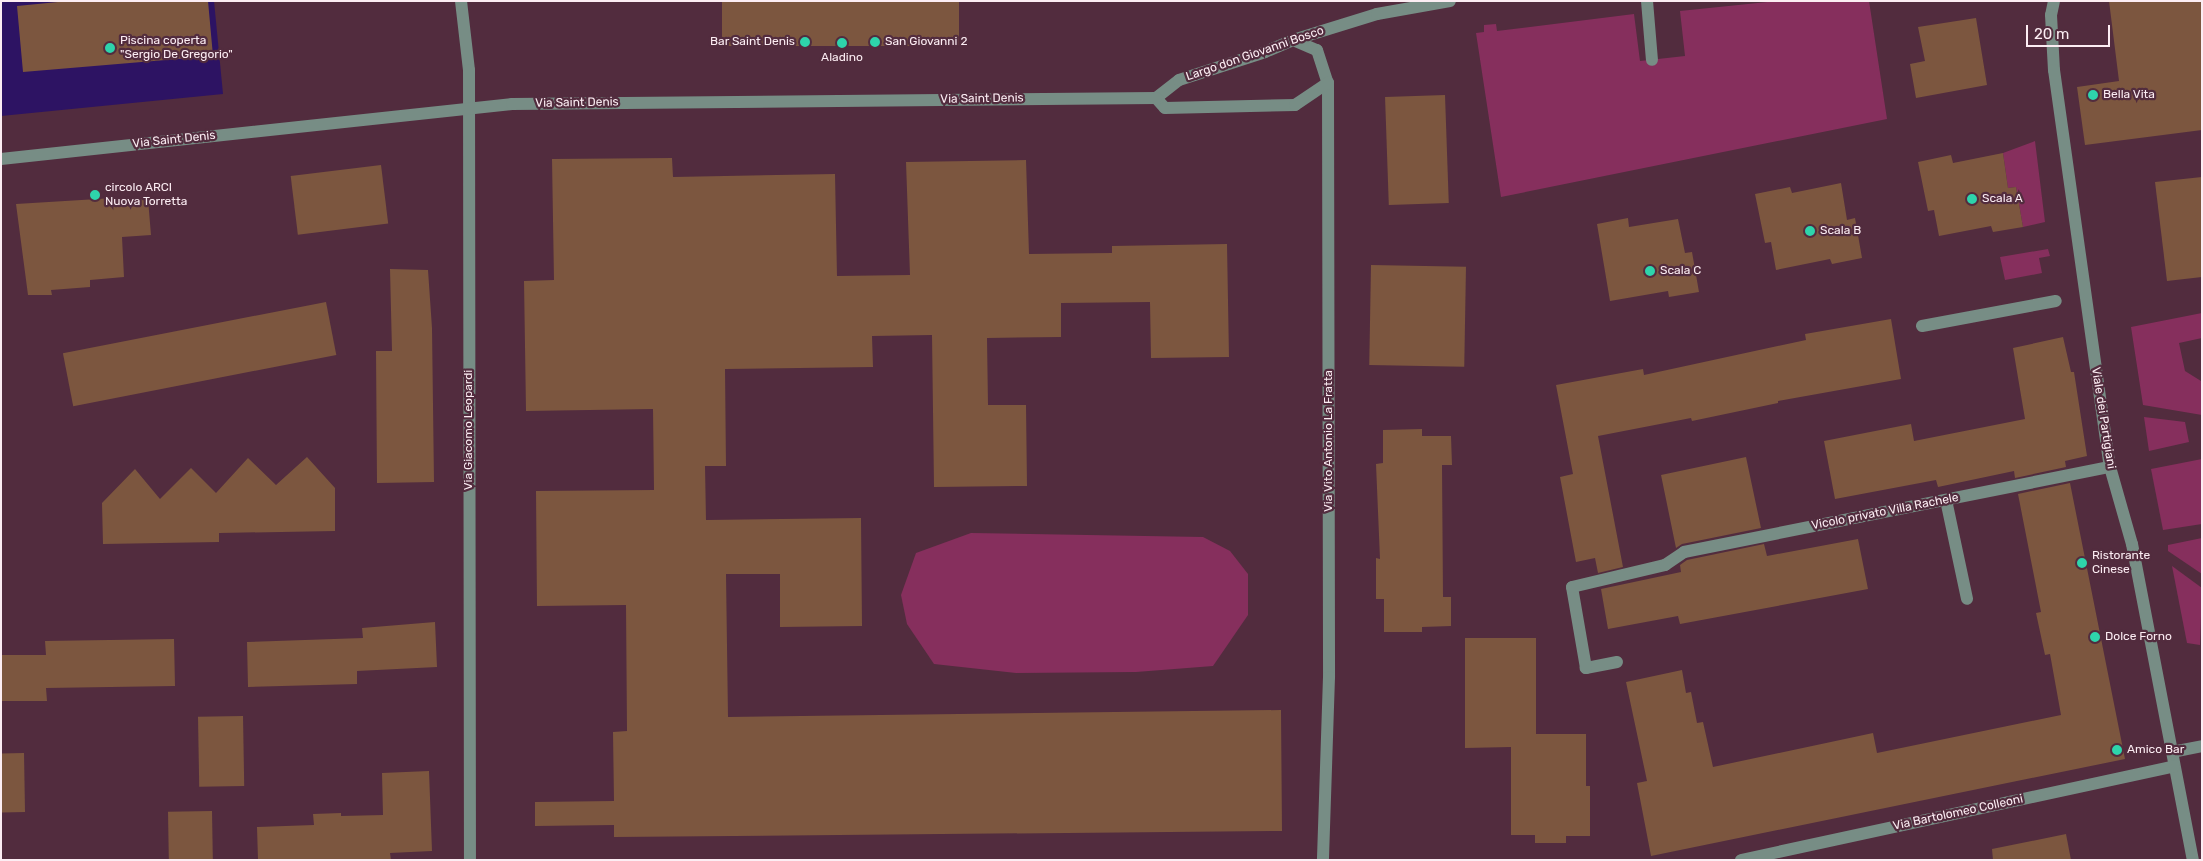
<!DOCTYPE html>
<style>
body{margin:0}
#map{position:relative;width:2203px;height:861px;overflow:hidden;background:#522c3e;font-family:Rubik,sans-serif}
div>[style]{position:absolute}
.green>*{inset:0;background:#862f5d}
.water>*{inset:0;background:#2d1363}
.building>*{inset:0;background:#7c563f;transform-origin:0 0}
.minor>*{height:12px;margin:-6px;padding:0 6px;transform-origin:6px;border-radius:6px;background:#778d85}
.dots>*{width:14px;height:14px;translate:-50% -50%;box-sizing:border-box;border:2px solid #522c3e;border-radius:50%}
span{translate:-50% -50%;white-space:nowrap;text-align:center;line-height:1.15;-webkit-text-stroke:4.5px #522c3e;paint-order:stroke}
.poi-label{font-size:12px;color:#fcedf3}
.left{translate:0 -50%;text-align:left}
.right{translate:-100% -50%;text-align:right}
.street-label{font-size:12px;color:#fcedf3}
.frame{position:absolute;inset:0;border:2px solid #fcedf3;pointer-events:none}
.scale{position:absolute;left:2026px;top:25px;width:84px;height:22px;box-sizing:border-box;border:2px solid #fcedf3;border-top:0;padding-left:6px;font-size:15px;line-height:18px;white-space:nowrap;color:#fcedf3;-webkit-text-stroke:4px #522c3e;paint-order:stroke}
</style>
<div id="map">
<div class="green">
<i style="clip-path:polygon(1777px 1px,1869px 1px,1887px 119px,1501px 197px,1476px 33px,1484px 32px,1484px 25px,1496px 24px,1497px 31px,1634px 14px,1640px 61px,1685px 56px,1680px 11px)"></i>
<i style="clip-path:polygon(2035px 141px,2045px 222px,2023px 227px,2016px 187px,2008px 188px,2003px 153px)"></i>
<i style="clip-path:polygon(2048px 249px,2050px 256px,2039px 258px,2042px 273px,2005px 280px,2000px 257px)"></i>
<i style="clip-path:polygon(2202px 313px,2202px 338px,2179px 343px,2185px 371px,2201px 381px,2202px 415px,2143px 405px,2131px 327px)"></i>
<i style="clip-path:polygon(2144px 417px,2185px 422px,2189px 442px,2149px 451px)"></i>
<i style="clip-path:polygon(2202px 459px,2202px 524px,2163px 530px,2151px 469px)"></i>
<i style="clip-path:polygon(971px 533px,1203px 537px,1230px 551px,1248px 574px,1248px 615px,1213px 666px,1136px 672px,1016px 673px,934px 664px,907px 624px,901px 595px,916px 553px)"></i>
<i style="clip-path:polygon(2202px 538px,2202px 574px,2168px 551px,2168px 545px)"></i>
<i style="clip-path:polygon(2172px 566px,2202px 588px,2200px 645px,2187px 643px)"></i>
</div>
<div class="water">
<i style="clip-path:polygon(1px 1px,214px 1px,223px 94px,1px 116px)"></i>
</div>
<div class="building">
<i style="clip-path:polygon(68px 1px,208px 1px,213px 56px,23px 72px,17px 6px)"></i>
<i style="left:722px;top:1px;width:237px;height:45px"></i>
<i style="clip-path:polygon(2109px 1px,2202px 1px,2202px 130px,2085px 145px,2077px 87px,2119px 81px)"></i>
<i style="clip-path:polygon(1976px 18px,1987px 85px,1916px 98px,1910px 64px,1925px 61px,1918px 27px)"></i>
<i style="left:1445px;top:95px;width:108px;height:60px;rotate:88deg"></i>
<i style="clip-path:polygon(2003px 153px,2008px 188px,2016px 187px,2023px 227px,1993px 232px,1991px 226px,1939px 236px,1934px 210px,1928px 211px,1918px 162px,1951px 155px,1953px 163px)"></i>
<i style="clip-path:polygon(672px 158px,673px 177px,835px 174px,837px 276px,910px 275px,906px 162px,1026px 160px,1029px 254px,1112px 253px,1112px 246px,1227px 244px,1229px 357px,1151px 358px,1150px 302px,1061px 303px,1061px 337px,987px 338px,988px 405px,1026px 405px,1027px 486px,934px 487px,932px 335px,872px 336px,873px 367px,725px 369px,726px 466px,705px 466px,706px 520px,861px 518px,862px 626px,780px 627px,780px 574px,726px 574px,728px 717px,1281px 710px,1282px 831px,614px 837px,614px 825px,535px 826px,535px 802px,614px 801px,613px 732px,627px 731px,626px 605px,537px 606px,536px 491px,654px 490px,653px 409px,526px 411px,524px 281px,554px 280px,552px 159px)"></i>
<i style="left:381px;top:165px;width:59px;height:91px;rotate:83deg"></i>
<i style="clip-path:polygon(2202px 177px,2202px 277px,2167px 281px,2155px 182px)"></i>
<i style="clip-path:polygon(1841px 183px,1847px 220px,1855px 218px,1862px 258px,1832px 264px,1830px 259px,1776px 270px,1771px 242px,1765px 243px,1755px 194px,1790px 187px,1792px 193px)"></i>
<i style="clip-path:polygon(114px 198px,114px 201px,148px 199px,151px 235px,122px 237px,124px 277px,90px 280px,90px 287px,51px 290px,52px 295px,28px 295px,16px 204px)"></i>
<i style="clip-path:polygon(1628px 218px,1629px 227px,1678px 219px,1685px 253px,1692px 252px,1699px 292px,1669px 297px,1668px 291px,1610px 301px,1597px 224px)"></i>
<i style="left:1371px;top:265px;width:95px;height:100px;rotate:1deg"></i>
<i style="clip-path:polygon(390px 269px,428px 270px,432px 328px,434px 482px,377px 483px,376px 351px,392px 351px)"></i>
<i style="left:326px;top:302px;width:54px;height:268px;rotate:79deg"></i>
<i style="clip-path:polygon(1891px 319px,1901px 379px,1778px 401px,1778px 403px,1692px 421px,1691px 418px,1598px 436px,1623px 567px,1598px 573px,1595px 558px,1576px 562px,1560px 477px,1573px 474px,1556px 385px,1643px 369px,1644px 375px,1806px 340px,1805px 334px)"></i>
<i style="clip-path:polygon(2063px 337px,2071px 372px,2074px 372px,2087px 456px,2065px 461px,2066px 467px,2015px 478px,2014px 471px,1938px 487px,1936px 480px,1835px 499px,1824px 441px,1911px 424px,1914px 441px,2025px 419px,2013px 348px)"></i>
<i style="clip-path:polygon(1422px 429px,1422px 436px,1451px 436px,1452px 465px,1442px 465px,1443px 597px,1451px 597px,1451px 626px,1422px 627px,1422px 632px,1384px 632px,1384px 599px,1376px 599px,1376px 558px,1380px 559px,1376px 464px,1383px 463px,1383px 430px)"></i>
<i style="clip-path:polygon(307px 457px,335px 488px,335px 531px,219px 533px,219px 542px,103px 544px,102px 503px,135px 469px,160px 499px,191px 468px,216px 493px,248px 458px,276px 485px)"></i>
<i style="clip-path:polygon(1746px 457px,1761px 528px,1682px 544px,1676px 548px,1661px 475px)"></i>
<i style="clip-path:polygon(2070px 483px,2125px 759px,1651px 856px,1637px 783px,1647px 781px,1626px 682px,1682px 670px,1686px 693px,1691px 692px,1697px 723px,1703px 722px,1713px 767px,1873px 733px,1877px 753px,2061px 715px,2050px 654px,2045px 655px,2036px 613px,2041px 612px,2018px 494px)"></i>
<i style="clip-path:polygon(1858px 539px,1868px 589px,1680px 624px,1678px 616px,1608px 629px,1601px 589px,1681px 572px,1680px 565px,1687px 560px,1764px 544px,1767px 556px)"></i>
<i style="clip-path:polygon(435px 622px,437px 667px,357px 671px,357px 684px,248px 687px,247px 642px,363px 638px,362px 628px)"></i>
<i style="clip-path:polygon(1465px 638px,1536px 638px,1536px 734px,1586px 734px,1586px 786px,1590px 786px,1590px 836px,1566px 836px,1566px 843px,1535px 843px,1535px 835px,1511px 835px,1511px 747px,1465px 748px)"></i>
<i style="clip-path:polygon(174px 639px,175px 686px,46px 688px,47px 701px,1px 701px,1px 655px,46px 655px,45px 641px)"></i>
<i style="left:243px;top:716px;width:70px;height:45px;rotate:89deg"></i>
<i style="left:24px;top:753px;width:59px;height:23px;rotate:89deg"></i>
<i style="clip-path:polygon(429px 771px,432px 851px,390px 853px,391px 860px,258px 860px,257px 827px,314px 825px,313px 814px,341px 813px,341px 816px,383px 815px,382px 773px)"></i>
<i style="left:212px;top:811px;width:49px;height:44px;rotate:89deg"></i>
<i style="clip-path:polygon(2066px 834px,2071px 860px,1993px 860px,1992px 849px)"></i>
</div>
<div class="minor">
<i style="left:461px;top:1px;width:69px;rotate:83.4deg"></i>
<i style="left:469px;top:70px;width:790px;rotate:89.93deg"></i>
<i style="left:1647px;top:1px;width:59px;rotate:85.2deg"></i>
<i style="left:2054px;top:1px;width:14px;rotate:102deg"></i>
<i style="left:2051px;top:15px;width:55px;rotate:86.9deg"></i>
<i style="left:2054px;top:70px;width:401px;rotate:82deg"></i>
<i style="left:2110px;top:467px;width:80px;rotate:74.1deg"></i>
<i style="left:2132px;top:544px;width:322px;rotate:79.1deg"></i>
<i style="left:1293px;top:40px;width:26px;rotate:23deg"></i>
<i style="left:1317px;top:50px;width:35px;rotate:72deg"></i>
<i style="left:1328px;top:83px;width:594px;rotate:89.9deg"></i>
<i style="left:1329px;top:677px;width:183px;rotate:91.9deg"></i>
<i style="left:1156px;top:98px;width:29px;rotate:-38deg"></i>
<i style="left:1179px;top:80px;width:90px;rotate:-18deg"></i>
<i style="left:1265px;top:52px;width:30px;rotate:-23deg"></i>
<i style="left:1293px;top:40px;width:88px;rotate:-17.2deg"></i>
<i style="left:1377px;top:14px;width:74px;rotate:-10.1deg"></i>
<i style="left:1156px;top:98px;width:13px;rotate:48deg"></i>
<i style="left:1165px;top:108px;width:130px;rotate:-1.3deg"></i>
<i style="left:1295px;top:105px;width:40px;rotate:-34deg"></i>
<i style="left:1px;top:159px;width:514px;rotate:-6.14deg"></i>
<i style="left:512px;top:104px;width:644px;rotate:-0.53deg"></i>
<i style="left:1922px;top:326px;width:136px;rotate:-10.6deg"></i>
<i style="left:1946px;top:500px;width:101px;rotate:78deg"></i>
<i style="left:1617px;top:662px;width:32px;rotate:169deg"></i>
<i style="left:1586px;top:668px;width:82px;rotate:-99.8deg"></i>
<i style="left:1572px;top:587px;width:96px;rotate:-13.3deg"></i>
<i style="left:1665px;top:565px;width:23px;rotate:-34deg"></i>
<i style="left:1684px;top:552px;width:434px;rotate:-11.3deg"></i>
<i style="left:2172px;top:752px;width:31px;rotate:-11deg"></i>
<i style="left:1741px;top:860px;width:443px;rotate:-12.2deg"></i>
</div>
<div class="dots">
<i style="left:805px;top:42px;background:#2ed4ab"></i>
<i style="left:875px;top:42px;background:#2ed4ab"></i>
<i style="left:842px;top:43px;background:#2ed4ab"></i>
<i style="left:110px;top:48px;background:#2ed4ab"></i>
<i style="left:2093px;top:95px;background:#2ed4ab"></i>
<i style="left:95px;top:195px;background:#2ed4ab"></i>
<i style="left:1972px;top:199px;background:#2ed4ab"></i>
<i style="left:1810px;top:231px;background:#2ed4ab"></i>
<i style="left:1650px;top:271px;background:#2ed4ab"></i>
<i style="left:2082px;top:563px;background:#2ed4ab"></i>
<i style="left:2095px;top:637px;background:#2ed4ab"></i>
<i style="left:2117px;top:750px;background:#2ed4ab"></i>
</div>
<div class="poi-label">
<span class="left" style="left:120px;top:48px">Piscina coperta<br>"Sergio De Gregorio"</span>
<span class="right" style="left:795px;top:42px">Bar Saint Denis</span>
<span class="left" style="left:885px;top:42px">San Giovanni 2</span>
<span style="left:842px;top:58px">Aladino</span>
<span class="left" style="left:2103px;top:95px">Bella Vita</span>
<span class="left" style="left:105px;top:195px">circolo ARCI<br>Nuova Torretta</span>
<span class="left" style="left:1982px;top:199px">Scala A</span>
<span class="left" style="left:1820px;top:231px">Scala B</span>
<span class="left" style="left:1660px;top:271px">Scala C</span>
<span class="left" style="left:2092px;top:563px">Ristorante<br>Cinese</span>
<span class="left" style="left:2105px;top:637px">Dolce Forno</span>
<span class="left" style="left:2127px;top:750px">Amico Bar</span>
</div>
<div class="street-label">
<span style="left:1255px;top:54px;rotate:-19deg">Largo don Giovanni Bosco</span>
<span style="left:982px;top:99px;rotate:-1deg">Via Saint Denis</span>
<span style="left:577px;top:103px;rotate:-1deg">Via Saint Denis</span>
<span style="left:174px;top:140px;rotate:-6deg">Via Saint Denis</span>
<span style="left:2103px;top:418px;rotate:81deg">Viale dei Partigiani</span>
<span style="left:469px;top:430px;rotate:-90deg">Via Giacomo Leopardi</span>
<span style="left:1329px;top:441px;rotate:-90deg">Via Vito Antonio La Fratta</span>
<span style="left:1885px;top:512px;rotate:-11deg">Vicolo privato Villa Rachele</span>
<span style="left:1958px;top:813px;rotate:-12deg">Via Bartolomeo Colleoni</span>
</div>
<div class="frame"></div>
<div class="scale">20 m</div>
</div>
